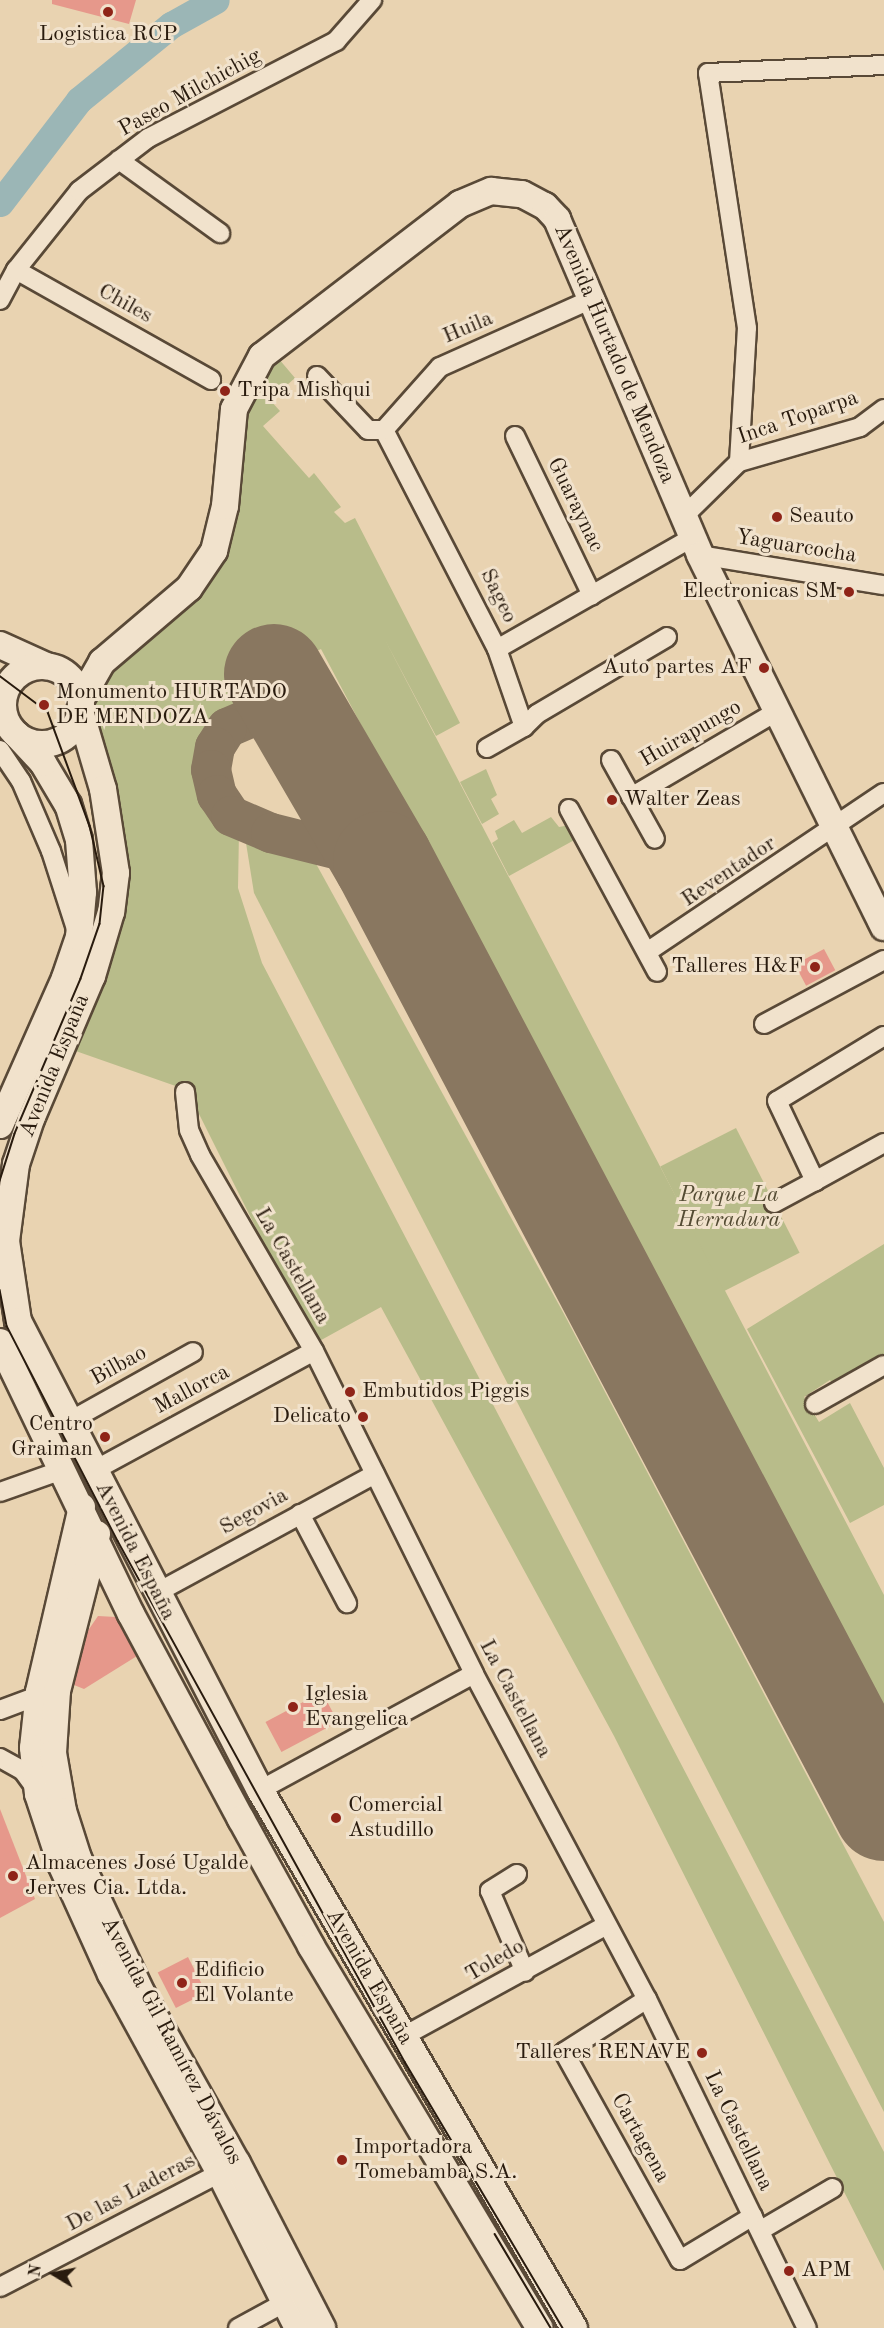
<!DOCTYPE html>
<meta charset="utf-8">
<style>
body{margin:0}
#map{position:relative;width:884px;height:2328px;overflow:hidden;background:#e9d3b1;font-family:"Old Standard TT",serif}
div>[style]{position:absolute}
.green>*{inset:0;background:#b8bc8a;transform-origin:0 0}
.river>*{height:27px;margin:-13.5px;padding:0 13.5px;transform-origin:13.5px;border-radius:13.5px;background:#9bb6b6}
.taxiway>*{height:40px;margin:-20px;padding:0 20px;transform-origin:20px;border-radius:20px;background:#897760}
.runway>*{height:100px;margin:-50px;padding:0 50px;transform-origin:50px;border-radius:50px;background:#897760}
.building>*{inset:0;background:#e6988b;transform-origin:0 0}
.roads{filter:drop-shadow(2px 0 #594937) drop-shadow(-2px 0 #594937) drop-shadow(0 2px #594937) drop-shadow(0 -2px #594937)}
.minor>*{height:18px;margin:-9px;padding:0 9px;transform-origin:9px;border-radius:9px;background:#f1e2cc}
.secondary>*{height:26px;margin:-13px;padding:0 13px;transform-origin:13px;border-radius:13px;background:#f1e2cc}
.secondary>.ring{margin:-13px;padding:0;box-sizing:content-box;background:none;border:26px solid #f1e2cc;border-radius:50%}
.tram>*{height:1.5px;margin:-0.75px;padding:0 0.75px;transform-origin:0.75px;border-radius:0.75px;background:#291b0e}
.dots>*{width:16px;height:16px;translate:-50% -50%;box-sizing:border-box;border:3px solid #f1e2cc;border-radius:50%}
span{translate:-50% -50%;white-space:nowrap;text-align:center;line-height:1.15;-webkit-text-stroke:6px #f1e2cc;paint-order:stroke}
.poi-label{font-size:22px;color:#291b0e}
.left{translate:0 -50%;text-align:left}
.right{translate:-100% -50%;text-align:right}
.street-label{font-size:22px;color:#291b0e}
.park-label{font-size:22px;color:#544b33;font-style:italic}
.north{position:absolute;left:24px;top:2244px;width:60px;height:60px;-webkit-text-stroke:4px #f1e2cc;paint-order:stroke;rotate:280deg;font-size:16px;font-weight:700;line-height:24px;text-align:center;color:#291b0e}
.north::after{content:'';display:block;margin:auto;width:21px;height:27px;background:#291b0e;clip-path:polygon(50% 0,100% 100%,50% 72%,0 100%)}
</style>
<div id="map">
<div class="green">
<i style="clip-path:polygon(273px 352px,295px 378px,270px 400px,280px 411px,263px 426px,309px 478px,314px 473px,341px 507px,334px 512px,345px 523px,355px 518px,460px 723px,436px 736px,384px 638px,884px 1595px,884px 1715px,321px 649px,232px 690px,237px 704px,218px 723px,208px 769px,213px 796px,239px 831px,238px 888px,262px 963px,884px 2152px,884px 2271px,614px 1736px,381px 1307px,314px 1344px,187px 1090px,70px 1049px,111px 940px,91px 729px,97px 683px,191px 591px,239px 429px)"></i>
<i style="clip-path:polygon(486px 769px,497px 795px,491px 799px,499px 814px,482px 824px,460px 782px)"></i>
<i style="clip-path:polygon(551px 817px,559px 827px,570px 825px,578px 838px,509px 876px,492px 843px,498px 839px,495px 831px,514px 820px,522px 833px)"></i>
<i style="clip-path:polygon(257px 833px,309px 851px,564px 1314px,884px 1922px,884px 2112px,254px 893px,246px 843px)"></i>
<i style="left:736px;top:1128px;width:140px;height:85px;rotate:63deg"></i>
<i style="clip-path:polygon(884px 1244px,884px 1355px,834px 1386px,830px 1380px,804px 1397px,819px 1422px,850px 1403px,884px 1468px,884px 1505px,850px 1523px,747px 1329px)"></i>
</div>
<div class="river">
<i style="left:0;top:203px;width:130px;rotate:-52.5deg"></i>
<i style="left:79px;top:100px;width:119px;rotate:-39.2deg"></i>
<i style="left:171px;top:25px;width:51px;rotate:-29.1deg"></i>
</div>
<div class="taxiway">
<i style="left:290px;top:701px;width:69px;rotate:156.8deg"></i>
<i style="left:227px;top:728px;width:22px;rotate:122deg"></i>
<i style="left:215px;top:747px;width:23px;rotate:100deg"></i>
<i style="left:211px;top:770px;width:26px;rotate:77deg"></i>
<i style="left:217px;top:795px;width:25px;rotate:56deg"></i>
<i style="left:231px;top:816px;width:43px;rotate:23deg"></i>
<i style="left:271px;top:833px;width:115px;rotate:14deg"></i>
</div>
<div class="runway">
<i style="left:274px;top:674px;width:216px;rotate:59.8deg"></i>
<i style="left:383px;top:861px;width:1074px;rotate:62.19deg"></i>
</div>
<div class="building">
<i style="clip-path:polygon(52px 0,136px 0,129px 24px,52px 4px)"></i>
<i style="left:824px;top:949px;width:24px;height:33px;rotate:62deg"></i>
<i style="clip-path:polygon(98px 1616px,116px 1617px,137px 1656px,84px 1689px,74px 1685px,87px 1632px)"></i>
<i style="left:322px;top:1692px;width:34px;height:64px;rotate:62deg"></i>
<i style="clip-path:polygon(0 1809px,35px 1899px,0 1918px)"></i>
<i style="left:188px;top:1957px;width:40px;height:34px;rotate:63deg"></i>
</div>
<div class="roads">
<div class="minor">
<i style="left:119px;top:160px;width:125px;rotate:35.9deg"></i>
<i style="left:16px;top:270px;width:224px;rotate:29.4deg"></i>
<i style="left:0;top:300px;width:34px;rotate:-62deg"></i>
<i style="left:16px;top:270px;width:101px;rotate:-51.4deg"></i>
<i style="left:79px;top:191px;width:87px;rotate:-37.5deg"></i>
<i style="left:148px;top:138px;width:212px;rotate:-27.3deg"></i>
<i style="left:336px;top:41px;width:55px;rotate:-48.7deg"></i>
<i style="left:317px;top:376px;width:74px;rotate:46.6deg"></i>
<i style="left:368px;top:430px;width:16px"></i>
<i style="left:384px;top:430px;width:246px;rotate:62.7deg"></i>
<i style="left:497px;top:649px;width:226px;rotate:-29.7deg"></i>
<i style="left:384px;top:430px;width:84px;rotate:-48.4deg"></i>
<i style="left:440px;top:367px;width:167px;rotate:-24.1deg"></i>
<i style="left:515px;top:436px;width:177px;rotate:64.2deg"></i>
<i style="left:739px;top:462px;width:134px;rotate:-86.6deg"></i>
<i style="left:747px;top:328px;width:258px;rotate:-98.7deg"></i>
<i style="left:708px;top:73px;width:176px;rotate:-2.6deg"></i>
<i style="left:684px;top:516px;width:77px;rotate:-44.5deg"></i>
<i style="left:739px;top:462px;width:126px;rotate:-16.1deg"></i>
<i style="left:860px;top:427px;width:30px;rotate:-37deg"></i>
<i style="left:700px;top:555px;width:186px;rotate:9.3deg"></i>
<i style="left:524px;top:727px;width:18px;rotate:-45deg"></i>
<i style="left:537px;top:714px;width:151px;rotate:-30.6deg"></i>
<i style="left:487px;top:748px;width:43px;rotate:-29.6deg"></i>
<i style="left:524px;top:727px;width:83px;rotate:-109.1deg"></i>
<i style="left:0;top:750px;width:37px;rotate:56deg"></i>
<i style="left:21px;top:781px;width:76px;rotate:66.8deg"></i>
<i style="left:51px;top:851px;width:82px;rotate:72.2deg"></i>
<i style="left:611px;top:760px;width:90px;rotate:60.9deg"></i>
<i style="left:631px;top:797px;width:168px;rotate:-30.4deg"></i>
<i style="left:569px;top:809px;width:185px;rotate:61.6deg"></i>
<i style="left:647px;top:952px;width:285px;rotate:-33.9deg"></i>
<i style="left:764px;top:1024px;width:136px;rotate:-28.1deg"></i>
<i style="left:884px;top:1036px;width:125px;rotate:148.7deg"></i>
<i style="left:777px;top:1101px;width:89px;rotate:64.6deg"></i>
<i style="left:815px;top:1181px;width:79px;rotate:-28.8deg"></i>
<i style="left:185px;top:1092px;width:38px;rotate:84deg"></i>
<i style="left:189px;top:1130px;width:27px;rotate:66deg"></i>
<i style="left:200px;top:1155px;width:227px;rotate:59.8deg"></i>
<i style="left:314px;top:1351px;width:360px;rotate:63.6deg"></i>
<i style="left:474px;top:1674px;width:368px;rotate:62deg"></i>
<i style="left:647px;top:1999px;width:366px;rotate:64.1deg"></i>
<i style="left:774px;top:1203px;width:47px;rotate:-28.2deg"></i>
<i style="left:815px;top:1404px;width:79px;rotate:-29.5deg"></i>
<i style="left:68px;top:1422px;width:143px;rotate:-29.2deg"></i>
<i style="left:93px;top:1471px;width:251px;rotate:-28.5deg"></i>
<i style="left:0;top:1492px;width:66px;rotate:-19.5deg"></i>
<i style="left:300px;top:1514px;width:101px;rotate:62.2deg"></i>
<i style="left:156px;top:1593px;width:249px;rotate:-28.5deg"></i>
<i style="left:0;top:1710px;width:51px;rotate:-20.6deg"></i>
<i style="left:0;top:1758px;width:26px;rotate:29deg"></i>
<i style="left:23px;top:1771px;width:22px;rotate:54deg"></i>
<i style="left:260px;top:1790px;width:243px;rotate:-28.5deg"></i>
<i style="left:517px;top:1874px;width:32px;rotate:148deg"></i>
<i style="left:490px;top:1891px;width:88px;rotate:66.6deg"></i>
<i style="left:647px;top:1999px;width:98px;rotate:147.4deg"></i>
<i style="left:564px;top:2052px;width:238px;rotate:60.9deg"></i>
<i style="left:680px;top:2260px;width:85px;rotate:-31.1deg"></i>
<i style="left:404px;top:2036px;width:231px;rotate:-28.7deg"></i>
<i style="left:761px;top:2230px;width:83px;rotate:-30.3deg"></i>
<i style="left:0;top:2287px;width:248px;rotate:-27.4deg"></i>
<i style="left:238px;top:2328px;width:52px;rotate:-28.5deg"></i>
</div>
<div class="secondary">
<i style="left:0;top:645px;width:51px;rotate:24.5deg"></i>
<i class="ring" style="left:3px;top:666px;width:52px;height:52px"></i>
<i style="left:81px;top:699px;width:43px;rotate:-60.4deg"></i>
<i style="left:102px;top:662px;width:114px;rotate:-40.4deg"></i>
<i style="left:189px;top:588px;width:45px;rotate:-56deg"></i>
<i style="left:214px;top:551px;width:46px;rotate:-76.3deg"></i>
<i style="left:225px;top:506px;width:97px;rotate:-84.7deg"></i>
<i style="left:234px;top:409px;width:60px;rotate:-62.2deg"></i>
<i style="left:262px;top:356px;width:250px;rotate:-37.5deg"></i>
<i style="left:460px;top:204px;width:34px;rotate:-23deg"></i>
<i style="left:491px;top:191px;width:31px;rotate:6deg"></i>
<i style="left:522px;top:194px;width:26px;rotate:28deg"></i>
<i style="left:545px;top:206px;width:18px;rotate:47deg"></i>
<i style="left:557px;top:219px;width:365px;rotate:66.9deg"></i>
<i style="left:700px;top:555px;width:415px;rotate:63.7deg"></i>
<i style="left:80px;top:711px;width:81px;rotate:73.6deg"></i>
<i style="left:103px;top:789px;width:85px;rotate:81.2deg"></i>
<i style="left:116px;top:873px;width:39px;rotate:97deg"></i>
<i style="left:111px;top:912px;width:67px;rotate:106.5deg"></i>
<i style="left:92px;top:976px;width:155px;rotate:113.1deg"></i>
<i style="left:31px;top:1119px;width:47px;rotate:108.4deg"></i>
<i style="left:16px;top:1164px;width:78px;rotate:97.4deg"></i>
<i style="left:6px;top:1241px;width:81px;rotate:81.5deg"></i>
<i style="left:18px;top:1321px;width:528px;rotate:62.71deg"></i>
<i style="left:260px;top:1790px;width:623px;rotate:59.73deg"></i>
<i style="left:0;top:1125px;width:161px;rotate:-66.1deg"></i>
<i style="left:65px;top:978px;width:43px;rotate:-71.1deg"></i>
<i style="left:79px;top:937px;width:45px;rotate:-84.9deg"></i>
<i style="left:83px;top:892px;width:52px;rotate:-94.4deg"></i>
<i style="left:79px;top:840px;width:37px;rotate:-107deg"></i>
<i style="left:68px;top:805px;width:49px;rotate:-120.8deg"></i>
<i style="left:43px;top:763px;width:40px;rotate:-133deg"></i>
<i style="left:0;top:1342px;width:302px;rotate:64.3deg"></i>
<i style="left:131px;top:1614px;width:233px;rotate:61.8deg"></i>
<i style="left:241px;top:1819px;width:145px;rotate:61.1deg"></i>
<i style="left:311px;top:1946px;width:445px;rotate:59.1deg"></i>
<i style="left:82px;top:1507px;width:190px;rotate:103.1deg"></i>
<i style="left:39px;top:1692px;width:56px;rotate:96.1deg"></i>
<i style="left:33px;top:1748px;width:46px;rotate:83.8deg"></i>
<i style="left:38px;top:1794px;width:74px;rotate:71.8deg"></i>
<i style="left:61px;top:1864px;width:121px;rotate:65.6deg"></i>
<i style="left:111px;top:1974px;width:227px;rotate:61.3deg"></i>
<i style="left:220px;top:2173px;width:174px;rotate:63.3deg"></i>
<i style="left:97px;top:1534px;width:162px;rotate:104.3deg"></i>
<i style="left:57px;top:1691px;width:62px;rotate:93.7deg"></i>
<i style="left:53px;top:1753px;width:59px;rotate:80.2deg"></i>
<i style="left:63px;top:1811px;width:49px;rotate:72.3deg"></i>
<i style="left:78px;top:1858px;width:150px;rotate:64.8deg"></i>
<i style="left:142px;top:1994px;width:194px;rotate:60.7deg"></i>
<i style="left:237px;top:2163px;width:186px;rotate:62.7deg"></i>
</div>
</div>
<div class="tram">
<i style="left:0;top:676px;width:60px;rotate:36.9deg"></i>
<i style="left:48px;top:712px;width:121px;rotate:69.8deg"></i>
<i style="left:90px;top:826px;width:62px;rotate:76.9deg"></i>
<i style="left:104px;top:886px;width:38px;rotate:96deg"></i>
<i style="left:100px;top:924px;width:58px;rotate:109.1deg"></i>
<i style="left:81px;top:979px;width:168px;rotate:113.1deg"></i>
<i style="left:15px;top:1134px;width:49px;rotate:107.7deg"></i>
<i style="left:0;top:1290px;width:37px;rotate:79deg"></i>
<i style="left:7px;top:1326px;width:242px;rotate:62.7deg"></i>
<i style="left:118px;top:1541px;width:595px;rotate:61.15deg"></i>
<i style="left:405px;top:2062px;width:309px;rotate:59.3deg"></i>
<i style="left:495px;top:2234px;width:109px;rotate:59.2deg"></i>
</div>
<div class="dots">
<i style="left:108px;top:12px;background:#8f2418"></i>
<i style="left:225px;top:391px;background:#8f2418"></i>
<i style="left:777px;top:517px;background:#8f2418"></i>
<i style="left:849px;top:592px;background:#8f2418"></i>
<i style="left:764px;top:668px;background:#8f2418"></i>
<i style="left:44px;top:705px;background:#8f2418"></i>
<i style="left:612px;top:800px;background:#8f2418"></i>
<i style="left:815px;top:967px;background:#8f2418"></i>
<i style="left:350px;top:1392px;background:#8f2418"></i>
<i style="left:363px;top:1417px;background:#8f2418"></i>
<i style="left:105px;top:1437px;background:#8f2418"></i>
<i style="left:293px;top:1707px;background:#8f2418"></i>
<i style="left:336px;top:1818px;background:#8f2418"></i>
<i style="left:13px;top:1876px;background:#8f2418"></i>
<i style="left:182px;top:1983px;background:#8f2418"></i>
<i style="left:702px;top:2053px;background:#8f2418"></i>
<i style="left:342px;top:2160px;background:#8f2418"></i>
<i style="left:789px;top:2271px;background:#8f2418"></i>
</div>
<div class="poi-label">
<span style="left:108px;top:35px">Logistica RCP</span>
<span class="left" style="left:237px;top:391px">Tripa Mishqui</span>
<span class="left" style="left:789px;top:517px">Seauto</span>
<span class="right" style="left:837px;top:592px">Electronicas SM</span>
<span class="right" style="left:752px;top:668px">Auto partes AF</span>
<span class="left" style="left:56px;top:705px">Monumento HURTADO<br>DE MENDOZA</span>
<span class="left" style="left:624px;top:800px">Walter Zeas</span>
<span class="right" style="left:803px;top:967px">Talleres H&amp;F</span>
<span class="left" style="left:362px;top:1392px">Embutidos Piggis</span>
<span class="right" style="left:351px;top:1417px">Delicato</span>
<span class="right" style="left:93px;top:1437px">Centro<br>Graiman</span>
<span class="left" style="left:305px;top:1707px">Iglesia<br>Evangelica</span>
<span class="left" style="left:348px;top:1818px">Comercial<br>Astudillo</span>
<span class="left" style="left:25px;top:1876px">Almacenes José Ugalde<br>Jerves Cia. Ltda.</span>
<span class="left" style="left:194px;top:1983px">Edificio<br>El Volante</span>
<span class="right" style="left:690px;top:2053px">Talleres RENAVE</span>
<span class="left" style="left:354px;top:2160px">Importadora<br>Tomebamba S.A.</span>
<span class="left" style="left:801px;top:2271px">APM</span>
</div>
<div class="street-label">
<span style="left:190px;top:93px;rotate:-29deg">Paseo Milchichig</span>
<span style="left:125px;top:304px;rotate:29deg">Chiles</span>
<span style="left:468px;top:328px;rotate:-23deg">Huila</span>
<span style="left:614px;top:354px;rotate:67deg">Avenida Hurtado de Mendoza</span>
<span style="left:798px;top:418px;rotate:-19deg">Inca Toparpa</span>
<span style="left:575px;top:505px;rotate:64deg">Guaraynac</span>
<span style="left:796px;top:547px;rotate:9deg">Yaguarcocha</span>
<span style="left:498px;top:596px;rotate:64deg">Sageo</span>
<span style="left:691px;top:734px;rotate:-30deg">Huirapungo</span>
<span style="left:729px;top:872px;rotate:-34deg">Reventador</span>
<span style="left:55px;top:1066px;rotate:-68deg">Avenida España</span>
<span style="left:292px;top:1266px;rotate:60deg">La Castellana</span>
<span style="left:119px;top:1366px;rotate:-29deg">Bilbao</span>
<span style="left:192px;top:1390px;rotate:-28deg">Mallorca</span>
<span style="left:254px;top:1512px;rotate:-29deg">Segovia</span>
<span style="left:135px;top:1551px;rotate:63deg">Avenida España</span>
<span style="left:515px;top:1699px;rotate:62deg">La Castellana</span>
<span style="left:495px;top:1961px;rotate:-30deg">Toledo</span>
<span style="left:369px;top:1977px;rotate:60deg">Avenida España</span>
<span style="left:171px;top:2041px;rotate:62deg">Avenida Gil Ramírez Dávalos</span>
<span style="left:738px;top:2131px;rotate:64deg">La Castellana</span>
<span style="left:640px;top:2138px;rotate:61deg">Cartagena</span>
<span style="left:131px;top:2193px;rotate:-28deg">De las Laderas</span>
</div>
<div class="park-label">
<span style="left:729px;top:1208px">Parque La<br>Herradura</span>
</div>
<div class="north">N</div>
</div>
